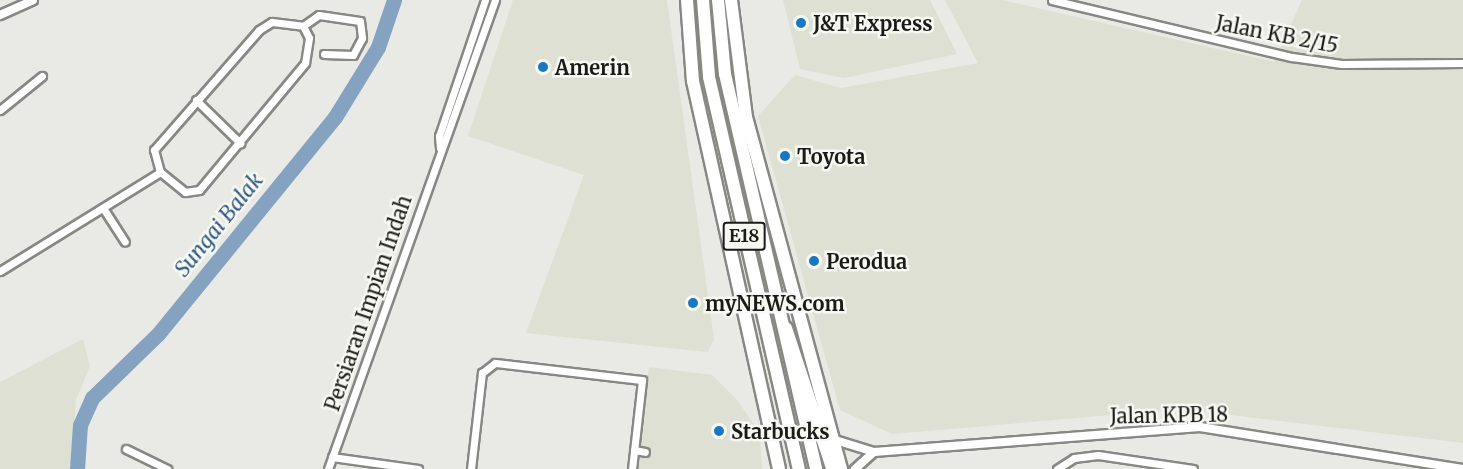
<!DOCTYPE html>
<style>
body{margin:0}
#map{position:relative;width:1463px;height:469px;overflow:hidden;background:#e9eae5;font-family:Merriweather,serif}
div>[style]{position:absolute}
.built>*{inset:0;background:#dde0d3}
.river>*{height:15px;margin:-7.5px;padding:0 7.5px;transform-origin:7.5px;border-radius:7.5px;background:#85a2c0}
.roads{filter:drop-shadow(2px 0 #878883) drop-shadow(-2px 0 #878883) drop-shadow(0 2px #878883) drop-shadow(0 -2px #878883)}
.minor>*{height:7px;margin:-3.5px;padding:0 3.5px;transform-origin:3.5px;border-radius:3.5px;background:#fff}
.tertiary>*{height:8px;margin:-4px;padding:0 4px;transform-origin:4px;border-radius:4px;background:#fff}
.motorway>*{height:12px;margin:-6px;padding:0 6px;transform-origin:6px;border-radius:6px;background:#fff}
.dots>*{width:16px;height:16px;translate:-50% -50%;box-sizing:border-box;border:3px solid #f7f8f2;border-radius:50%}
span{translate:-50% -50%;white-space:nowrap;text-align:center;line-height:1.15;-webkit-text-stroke:5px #f7f8f2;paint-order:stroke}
.shield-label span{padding:2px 4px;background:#f7f8f2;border:2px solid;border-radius:4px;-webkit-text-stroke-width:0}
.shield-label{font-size:18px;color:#1a1b19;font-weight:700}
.poi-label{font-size:20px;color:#1a1b19;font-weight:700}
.left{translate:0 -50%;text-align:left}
.street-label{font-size:20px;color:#1a1b19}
.water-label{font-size:21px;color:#2e5983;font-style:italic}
</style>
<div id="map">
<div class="built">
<i style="clip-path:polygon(513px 0,667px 0,714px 339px,708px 352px,526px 333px,584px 175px,468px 136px)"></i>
<i style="clip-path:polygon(783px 0,930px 0,957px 54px,844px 78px,800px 69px)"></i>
<i style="clip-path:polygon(945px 0,1002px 0,1274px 62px,1302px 0,1463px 0,1463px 443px,1182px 409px,892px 434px,840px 410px,758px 116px,795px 75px,841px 88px,978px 63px)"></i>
<i style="clip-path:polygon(83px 339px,90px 366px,76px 400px,71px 469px,0 469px,0 382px)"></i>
<i style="clip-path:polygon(649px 367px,712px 375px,738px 401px,760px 434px,762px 469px,636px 469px)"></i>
</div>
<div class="river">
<i style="left:77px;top:469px;width:44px;rotate:-86.1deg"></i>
<i style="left:80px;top:425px;width:30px;rotate:-66deg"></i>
<i style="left:92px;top:398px;width:92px;rotate:-44.1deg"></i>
<i style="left:158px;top:334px;width:280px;rotate:-50.8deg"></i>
<i style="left:335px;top:117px;width:82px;rotate:-58.4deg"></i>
<i style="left:378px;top:47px;width:50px;rotate:-71.2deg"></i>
</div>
<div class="roads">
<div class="minor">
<i style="left:1052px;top:0;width:247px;rotate:13.4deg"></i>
<i style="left:1292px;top:57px;width:50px;rotate:8deg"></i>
<i style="left:1342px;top:64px;width:121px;rotate:-0.5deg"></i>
<i style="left:272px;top:22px;width:31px;rotate:7deg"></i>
<i style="left:303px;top:26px;width:13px;rotate:63deg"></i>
<i style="left:309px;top:38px;width:25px;rotate:99deg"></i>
<i style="left:305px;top:63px;width:165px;rotate:129.8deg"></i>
<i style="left:199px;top:190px;width:14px;rotate:172deg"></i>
<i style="left:185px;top:192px;width:32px;rotate:-141deg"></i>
<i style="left:160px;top:172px;width:23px;rotate:-105deg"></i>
<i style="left:154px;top:150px;width:159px;rotate:-48.8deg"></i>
<i style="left:259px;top:30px;width:15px;rotate:-32deg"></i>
<i style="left:303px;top:26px;width:19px;rotate:-35deg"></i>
<i style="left:319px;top:15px;width:41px;rotate:8.3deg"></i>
<i style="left:360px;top:21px;width:17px;rotate:83deg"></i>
<i style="left:362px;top:38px;width:19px;rotate:118deg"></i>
<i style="left:353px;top:55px;width:29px;rotate:-178deg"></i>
<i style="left:196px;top:100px;width:62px;rotate:44.3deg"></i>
<i style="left:0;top:110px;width:54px;rotate:-39deg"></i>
<i style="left:440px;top:148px;width:12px;rotate:-95deg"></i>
<i style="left:439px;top:136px;width:144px;rotate:-71.3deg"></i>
<i style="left:103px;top:208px;width:40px;rotate:57.1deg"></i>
<i style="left:0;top:271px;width:188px;rotate:-31.7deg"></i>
<i style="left:126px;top:449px;width:46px;rotate:26deg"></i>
<i style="left:634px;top:450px;width:11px;rotate:10deg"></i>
<i style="left:332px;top:457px;width:87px;rotate:7.9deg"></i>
<i style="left:328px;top:469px;width:498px;rotate:-70.4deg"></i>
<i style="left:471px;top:469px;width:97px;rotate:-83.5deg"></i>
<i style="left:482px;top:373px;width:16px;rotate:-38deg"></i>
<i style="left:495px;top:363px;width:148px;rotate:6.6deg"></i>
<i style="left:642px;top:380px;width:90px;rotate:96.4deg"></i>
<i style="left:1057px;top:469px;width:20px;rotate:-33deg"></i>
<i style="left:1074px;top:458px;width:24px;rotate:-7deg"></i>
<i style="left:1098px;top:455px;width:96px;rotate:8.4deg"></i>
</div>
<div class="tertiary">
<i style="left:0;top:15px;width:36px;rotate:-24deg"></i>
<i style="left:832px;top:439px;width:44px;rotate:17.2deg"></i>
<i style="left:874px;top:452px;width:327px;rotate:-4.4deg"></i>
<i style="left:1200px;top:427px;width:266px;rotate:9.1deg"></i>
<i style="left:855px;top:469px;width:25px;rotate:-42deg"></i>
</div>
<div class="motorway">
<i style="left:687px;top:0;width:81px;rotate:85.8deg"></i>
<i style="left:693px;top:81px;width:397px;rotate:77.5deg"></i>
<i style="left:703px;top:0;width:77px;rotate:85.5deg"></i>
<i style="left:709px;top:77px;width:402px;rotate:77.1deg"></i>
<i style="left:718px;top:0;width:74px;rotate:84.6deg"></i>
<i style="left:725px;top:74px;width:405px;rotate:77deg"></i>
<i style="left:731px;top:0;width:118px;rotate:82.7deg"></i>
<i style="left:746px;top:117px;width:365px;rotate:74.9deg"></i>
<i style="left:786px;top:328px;width:147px;rotate:71.8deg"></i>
</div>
</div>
<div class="dots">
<i style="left:801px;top:23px;background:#1a77c3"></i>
<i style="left:543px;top:67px;background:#1a77c3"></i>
<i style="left:785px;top:156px;background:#1a77c3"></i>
<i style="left:814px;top:261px;background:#1a77c3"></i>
<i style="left:693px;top:303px;background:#1a77c3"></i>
<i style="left:719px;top:431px;background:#1a77c3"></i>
</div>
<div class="shield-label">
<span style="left:744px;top:236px">E18</span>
</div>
<div class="poi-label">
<span class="left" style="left:813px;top:23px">J&amp;T Express</span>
<span class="left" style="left:555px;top:67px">Amerin</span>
<span class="left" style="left:797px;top:156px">Toyota</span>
<span class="left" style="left:826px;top:261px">Perodua</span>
<span class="left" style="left:705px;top:303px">myNEWS.com</span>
<span class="left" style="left:731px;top:431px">Starbucks</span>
</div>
<div class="street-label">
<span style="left:1277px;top:34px;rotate:11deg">Jalan KB 2/15</span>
<span style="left:368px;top:303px;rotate:-71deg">Persiaran Impian Indah</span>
<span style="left:1169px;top:415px;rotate:-1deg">Jalan KPB 18</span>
</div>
<div class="water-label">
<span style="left:219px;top:225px;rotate:-51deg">Sungai Balak</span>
</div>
</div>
